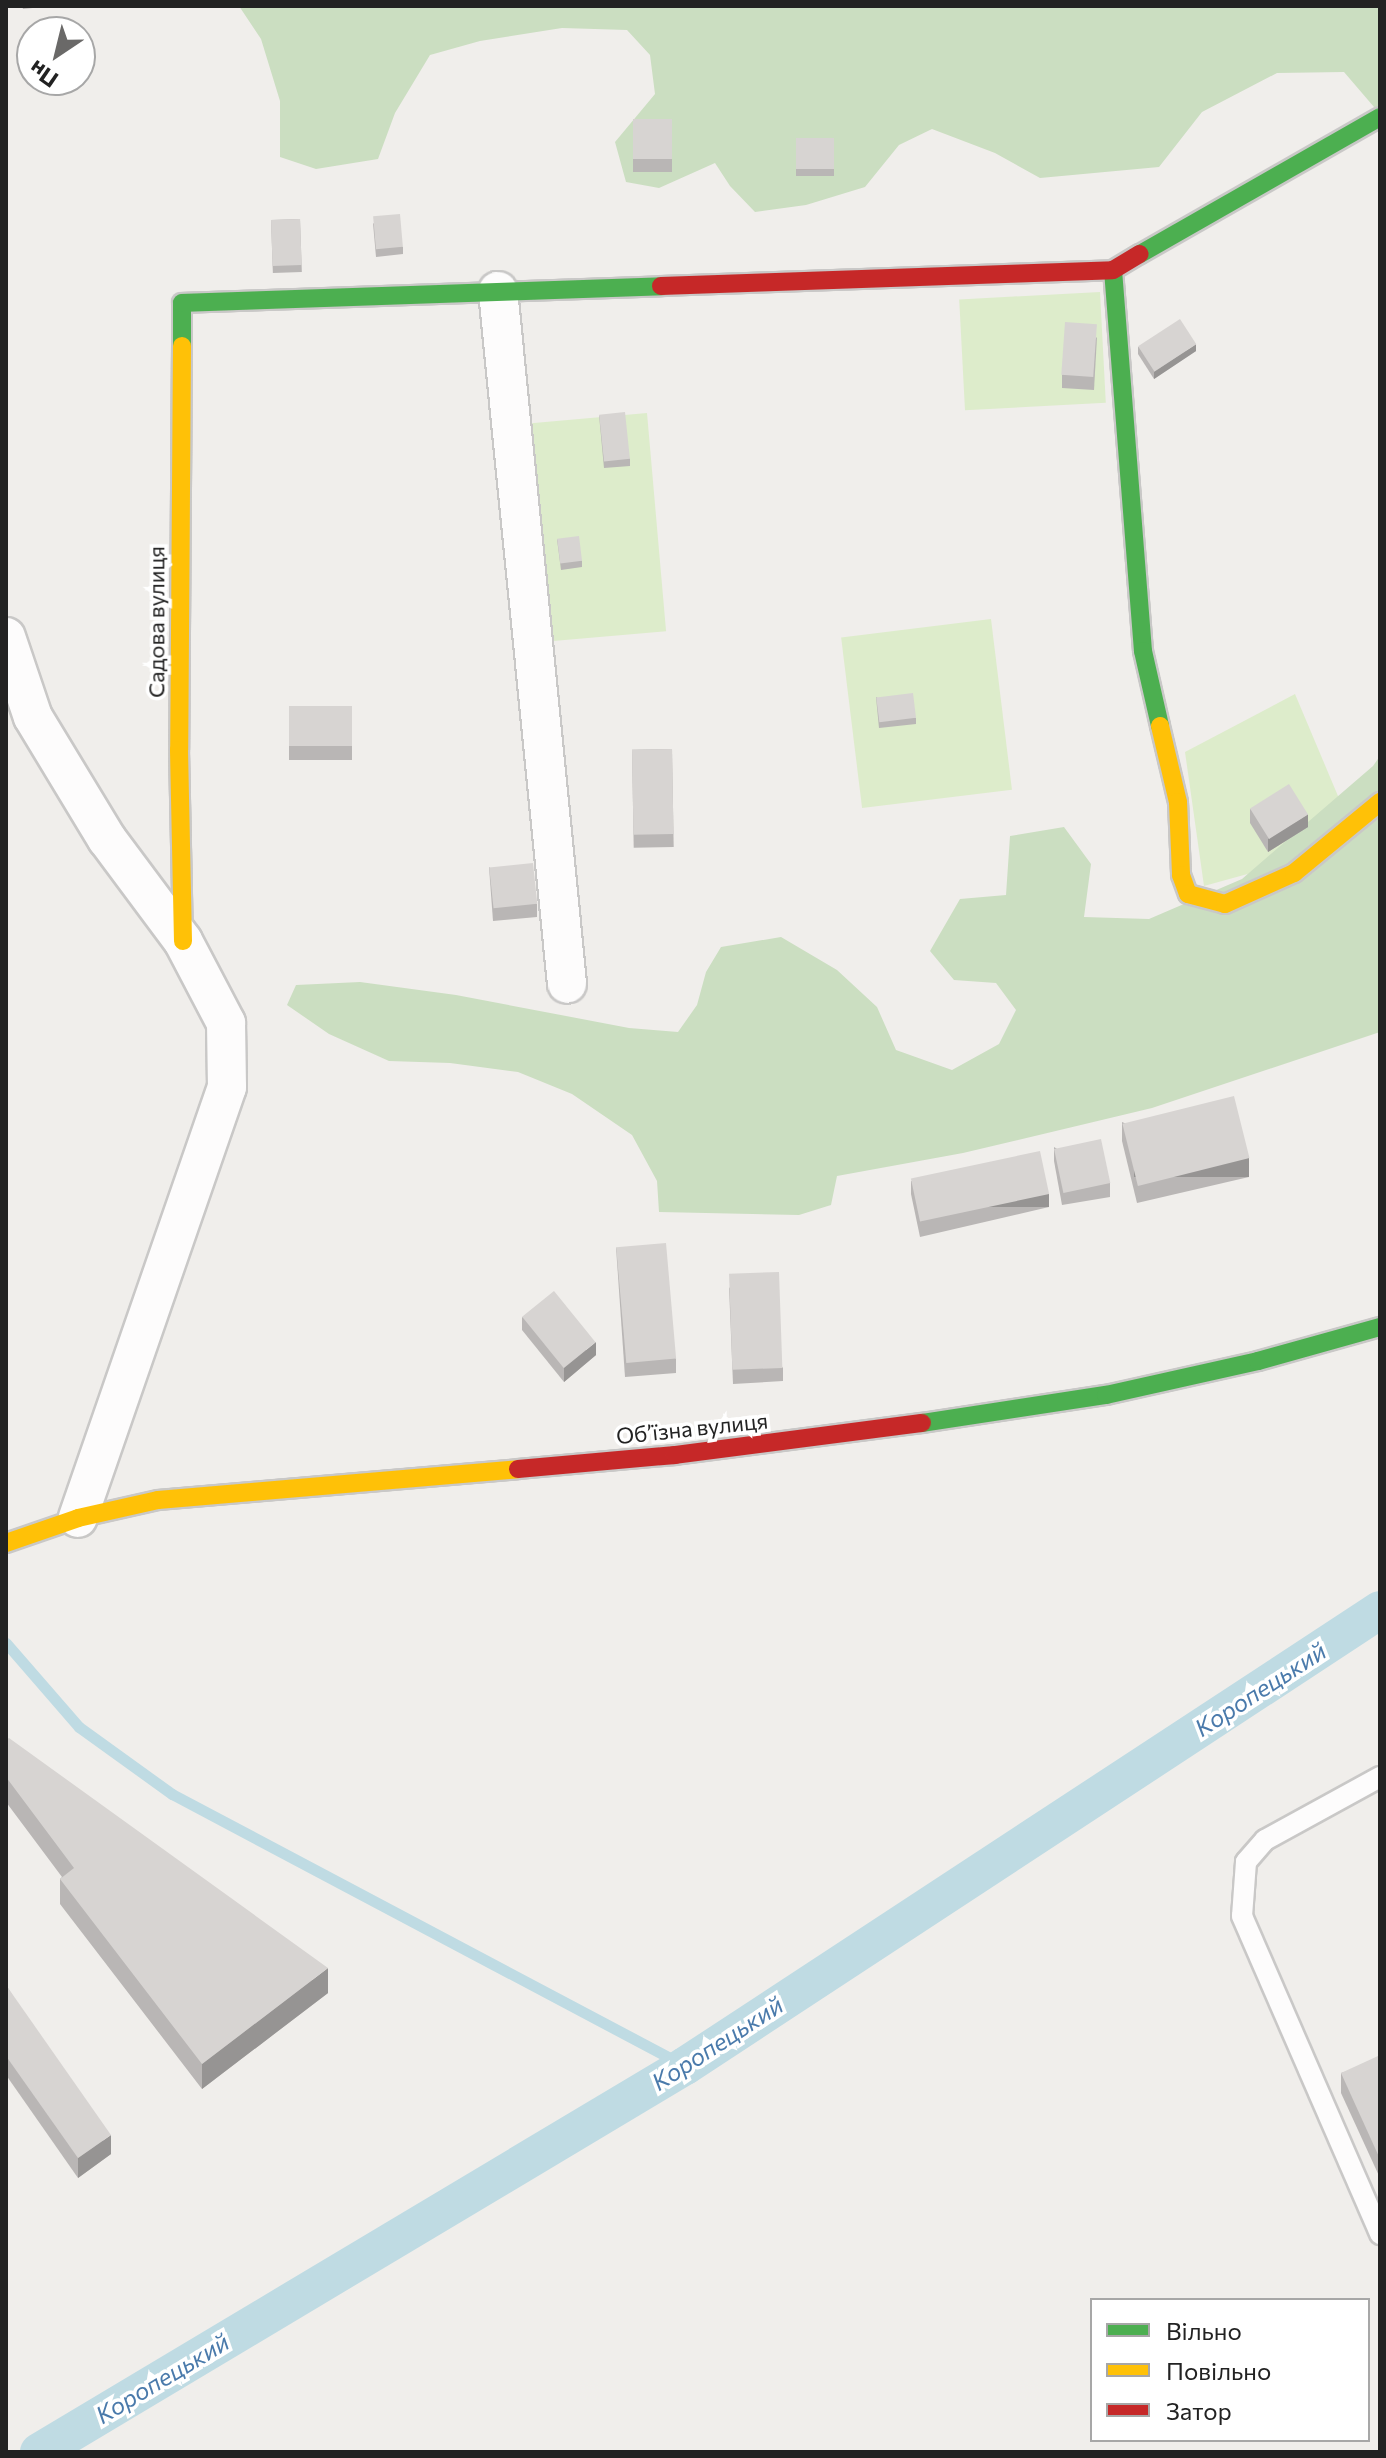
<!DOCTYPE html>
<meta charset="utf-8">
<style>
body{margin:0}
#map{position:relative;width:1386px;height:2458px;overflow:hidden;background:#f0eeeb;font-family:Commissioner,sans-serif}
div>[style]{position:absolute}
.grass>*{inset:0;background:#ddeccb;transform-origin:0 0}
.forest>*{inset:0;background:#cbdec1}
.stream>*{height:11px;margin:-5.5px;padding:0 5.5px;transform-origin:5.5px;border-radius:5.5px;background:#bfdbe3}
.canal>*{height:38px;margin:-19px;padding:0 19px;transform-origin:19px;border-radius:19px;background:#bfdbe3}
.roads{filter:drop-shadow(2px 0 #c9c8c7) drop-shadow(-2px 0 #c9c8c7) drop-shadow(0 2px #c9c8c7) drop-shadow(0 -2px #c9c8c7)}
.lane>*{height:20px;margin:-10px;padding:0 10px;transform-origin:10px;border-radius:10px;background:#fdfcfc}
.street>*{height:38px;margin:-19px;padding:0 19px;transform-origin:19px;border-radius:19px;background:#fdfcfc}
.fast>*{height:18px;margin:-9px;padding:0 9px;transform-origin:9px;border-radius:9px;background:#4caf50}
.slow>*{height:18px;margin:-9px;padding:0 9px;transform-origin:9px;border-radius:9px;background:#ffc107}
.jam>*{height:18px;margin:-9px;padding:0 9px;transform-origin:9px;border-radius:9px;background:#c62828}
.wall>*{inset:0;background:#b9b6b5;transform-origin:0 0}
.shaded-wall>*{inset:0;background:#969493;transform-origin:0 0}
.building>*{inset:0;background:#d7d4d2;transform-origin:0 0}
span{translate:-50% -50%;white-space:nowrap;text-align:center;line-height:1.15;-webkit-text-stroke:7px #fff;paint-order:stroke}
.street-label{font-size:22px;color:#222}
.water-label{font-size:24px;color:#4a7aab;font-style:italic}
.frame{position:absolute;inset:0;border:8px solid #222;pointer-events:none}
.legend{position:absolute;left:1090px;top:2298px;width:280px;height:144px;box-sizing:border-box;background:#fff;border:2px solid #a7a7a7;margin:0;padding:10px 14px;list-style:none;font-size:24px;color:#222}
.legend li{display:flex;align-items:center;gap:16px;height:40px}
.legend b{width:40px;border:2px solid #a7a7a7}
.north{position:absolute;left:16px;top:16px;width:80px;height:80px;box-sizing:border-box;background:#fff;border:2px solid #a7a7a7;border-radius:50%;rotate:215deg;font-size:22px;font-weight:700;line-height:32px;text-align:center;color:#222}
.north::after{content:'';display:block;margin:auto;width:28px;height:36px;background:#6a6968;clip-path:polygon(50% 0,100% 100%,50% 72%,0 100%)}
</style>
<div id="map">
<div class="grass">
<i style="left:1100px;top:292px;width:111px;height:141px;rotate:87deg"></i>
<i style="left:647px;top:413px;width:219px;height:122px;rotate:85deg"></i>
<i style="left:991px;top:619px;width:172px;height:151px;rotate:83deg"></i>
<i style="clip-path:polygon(1295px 694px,1346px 815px,1287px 863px,1204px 886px,1185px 752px)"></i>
</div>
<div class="forest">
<i style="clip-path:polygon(239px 6px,1380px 6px,1380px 114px,1344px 72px,1277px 73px,1202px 112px,1159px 167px,1040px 178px,995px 153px,932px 129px,899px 145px,865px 187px,806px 205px,755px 212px,730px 186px,715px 163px,659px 188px,626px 182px,615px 142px,655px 94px,650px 55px,627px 30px,562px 28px,480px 41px,430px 55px,395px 113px,378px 159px,316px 169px,280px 157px,280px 101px,261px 39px)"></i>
<i style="clip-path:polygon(1380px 756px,1380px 1032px,1152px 1108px,963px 1153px,837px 1176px,831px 1205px,799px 1215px,659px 1212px,657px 1181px,632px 1135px,572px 1094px,518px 1072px,450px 1063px,389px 1061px,329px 1034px,287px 1005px,296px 985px,360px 982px,456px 995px,629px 1028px,678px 1032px,697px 1005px,706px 972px,721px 947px,781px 937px,837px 970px,877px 1007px,896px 1050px,952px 1070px,999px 1044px,1016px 1010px,996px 983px,954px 980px,930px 951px,960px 899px,1006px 895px,1010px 836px,1064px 827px,1091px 864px,1084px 917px,1149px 919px,1242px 879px,1373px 766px)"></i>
</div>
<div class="stream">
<i style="left:6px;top:1643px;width:111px;rotate:49deg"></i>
<i style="left:79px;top:1727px;width:115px;rotate:35.8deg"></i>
<i style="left:172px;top:1794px;width:581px;rotate:27.93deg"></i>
</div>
<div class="canal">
<i style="left:39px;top:2452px;width:753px;rotate:-30.86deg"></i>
<i style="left:685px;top:2066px;width:831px;rotate:-33.27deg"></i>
</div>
<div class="roads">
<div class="lane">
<i style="left:1380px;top:1777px;width:131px;rotate:151.3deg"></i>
<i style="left:1265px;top:1840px;width:29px;rotate:131deg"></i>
<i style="left:1246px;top:1862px;width:54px;rotate:94.2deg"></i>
<i style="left:1242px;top:1916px;width:347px;rotate:66.5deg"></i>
</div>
<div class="street">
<i style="left:498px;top:291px;width:696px;rotate:84.31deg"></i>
<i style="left:6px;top:637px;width:84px;rotate:71.4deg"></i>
<i style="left:33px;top:717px;width:143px;rotate:58.8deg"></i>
<i style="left:107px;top:839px;width:127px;rotate:53.3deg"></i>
<i style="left:183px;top:941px;width:93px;rotate:62.3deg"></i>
<i style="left:226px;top:1023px;width:64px;rotate:89.1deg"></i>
<i style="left:227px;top:1087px;width:456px;rotate:109.1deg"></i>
</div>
<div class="fast">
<i style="left:1140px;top:254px;width:276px;rotate:-29.7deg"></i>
<i style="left:1113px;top:270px;width:382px;rotate:85.5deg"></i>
<i style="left:1143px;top:651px;width:77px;rotate:77.2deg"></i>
<i style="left:182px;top:346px;width:43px;rotate:-90deg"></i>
<i style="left:182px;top:303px;width:479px;rotate:-2deg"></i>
<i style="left:922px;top:1423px;width:186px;rotate:-8.7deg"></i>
<i style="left:1106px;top:1395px;width:156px;rotate:-12.6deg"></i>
<i style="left:1258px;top:1361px;width:127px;rotate:-15.6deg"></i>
</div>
<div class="slow">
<i style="left:182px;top:346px;width:404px;rotate:90.4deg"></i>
<i style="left:179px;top:750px;width:191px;rotate:88.8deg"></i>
<i style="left:1160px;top:726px;width:78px;rotate:76.7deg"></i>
<i style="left:1178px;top:802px;width:73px;rotate:87.6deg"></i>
<i style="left:1181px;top:875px;width:20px;rotate:70deg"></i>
<i style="left:1188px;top:894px;width:38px;rotate:15deg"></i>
<i style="left:1225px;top:904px;width:76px;rotate:-24.2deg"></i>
<i style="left:1294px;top:873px;width:112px;rotate:-39.5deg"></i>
<i style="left:6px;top:1543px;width:76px;rotate:-19.1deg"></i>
<i style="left:78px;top:1518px;width:82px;rotate:-12.7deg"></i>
<i style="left:158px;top:1500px;width:361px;rotate:-4.9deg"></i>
</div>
<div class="jam">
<i style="left:661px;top:286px;width:452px;rotate:-2deg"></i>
<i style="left:1113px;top:270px;width:31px;rotate:-31deg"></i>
<i style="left:518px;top:1469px;width:158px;rotate:-5.1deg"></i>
<i style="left:675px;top:1455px;width:249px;rotate:-7.4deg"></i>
</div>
</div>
<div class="wall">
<i style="clip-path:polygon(22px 6px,52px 6px,23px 9px)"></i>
<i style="left:633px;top:119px;width:39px;height:53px"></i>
<i style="left:796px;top:138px;width:38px;height:38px"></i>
<i style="left:300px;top:219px;width:53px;height:29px;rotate:88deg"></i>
<i style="clip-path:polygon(373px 223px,403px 247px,403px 254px,376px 257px)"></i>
<i style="clip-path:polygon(1097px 337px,1094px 390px,1062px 388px,1062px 375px)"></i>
<i style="clip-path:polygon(1138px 347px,1196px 351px,1154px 379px,1138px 354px)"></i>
<i style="clip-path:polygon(599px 415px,630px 459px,630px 466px,604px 468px)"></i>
<i style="clip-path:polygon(557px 539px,582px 561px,582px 567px,561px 570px)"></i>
<i style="clip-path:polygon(876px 697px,916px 718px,916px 724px,879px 728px)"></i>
<i style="left:289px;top:706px;width:63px;height:54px"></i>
<i style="left:672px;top:749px;width:98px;height:40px;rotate:89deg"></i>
<i style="clip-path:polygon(1250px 809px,1308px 827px,1268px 852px,1250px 823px)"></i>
<i style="clip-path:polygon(489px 867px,537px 904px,537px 917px,493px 921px)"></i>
<i style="clip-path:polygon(1122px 1122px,1249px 1177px,1137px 1203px,1122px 1141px)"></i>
<i style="clip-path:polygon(1054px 1147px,1110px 1183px,1110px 1197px,1062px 1205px,1054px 1161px)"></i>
<i style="clip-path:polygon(911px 1181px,1049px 1207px,920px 1237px,911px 1194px)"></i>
<i style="clip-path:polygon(616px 1247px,676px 1359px,676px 1373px,625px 1377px)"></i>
<i style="clip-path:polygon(729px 1287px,783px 1368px,783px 1381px,733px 1384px)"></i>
<i style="clip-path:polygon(522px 1317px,596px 1355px,564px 1382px,522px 1330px)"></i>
<i style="clip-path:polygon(6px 1740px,328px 1993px,202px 2089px,60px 1904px,60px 1879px,62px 1877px,6px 1802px)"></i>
<i style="clip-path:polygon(6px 1985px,111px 2154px,78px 2178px,6px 2075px)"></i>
<i style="clip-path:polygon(1380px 2061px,1380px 2178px,1341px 2093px,1341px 2073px)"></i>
</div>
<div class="shaded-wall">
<i style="clip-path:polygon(1196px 344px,1196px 351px,1154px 379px,1154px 372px)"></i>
<i style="clip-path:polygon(1308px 814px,1308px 827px,1268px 852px,1268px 839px)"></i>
<i style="left:1249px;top:1158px;width:19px;height:115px;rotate:90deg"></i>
<i style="left:1049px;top:1194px;width:13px;height:132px;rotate:90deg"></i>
<i style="clip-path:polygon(596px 1342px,596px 1355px,564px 1382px,564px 1368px)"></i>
<i style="clip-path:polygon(328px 1968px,328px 1993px,202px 2089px,202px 2064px)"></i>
<i style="clip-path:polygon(111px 2135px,111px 2154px,78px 2178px,78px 2158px)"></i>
</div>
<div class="building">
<i style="left:633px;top:119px;width:39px;height:40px"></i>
<i style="left:796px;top:138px;width:38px;height:31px"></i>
<i style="left:400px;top:214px;width:33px;height:27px;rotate:85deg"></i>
<i style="left:300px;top:219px;width:46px;height:29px;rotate:88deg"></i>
<i style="left:1180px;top:319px;width:30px;height:50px;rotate:57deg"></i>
<i style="left:1065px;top:322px;width:32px;height:53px;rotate:4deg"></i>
<i style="left:625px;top:412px;width:47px;height:26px;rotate:84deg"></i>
<i style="left:579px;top:536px;width:25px;height:22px;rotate:83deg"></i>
<i style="left:913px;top:693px;width:25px;height:37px;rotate:83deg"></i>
<i style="left:289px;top:706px;width:63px;height:40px"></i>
<i style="left:672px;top:749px;width:85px;height:40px;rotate:89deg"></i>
<i style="left:1289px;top:784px;width:36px;height:46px;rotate:58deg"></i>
<i style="left:533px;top:863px;width:41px;height:44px;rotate:84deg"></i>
<i style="left:1234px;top:1096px;width:64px;height:115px;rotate:76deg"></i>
<i style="left:1101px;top:1139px;width:45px;height:48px;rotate:78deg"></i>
<i style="left:1040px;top:1151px;width:44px;height:132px;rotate:78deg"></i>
<i style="left:666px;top:1243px;width:116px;height:50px;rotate:85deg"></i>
<i style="left:779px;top:1272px;width:96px;height:50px;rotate:88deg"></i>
<i style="left:554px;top:1291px;width:66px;height:41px;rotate:51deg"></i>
<i style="clip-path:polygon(9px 1738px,328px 1968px,202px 2064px,60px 1879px,74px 1868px,6px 1777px,6px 1740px)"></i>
<i style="clip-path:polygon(6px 1985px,111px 2135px,78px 2158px,6px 2056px)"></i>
<i style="clip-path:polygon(1378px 2056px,1380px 2061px,1380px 2159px,1341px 2073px)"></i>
</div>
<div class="street-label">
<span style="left:156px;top:622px;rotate:-90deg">Садова вулиця</span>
<span style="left:692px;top:1428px;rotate:-6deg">Обʼїзна вулиця</span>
</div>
<div class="water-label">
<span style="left:1260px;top:1689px;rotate:-33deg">Коропецький</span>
<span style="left:717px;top:2043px;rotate:-33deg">Коропецький</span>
<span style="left:162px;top:2378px;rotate:-31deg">Коропецький</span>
</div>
<div class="frame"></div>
<ul class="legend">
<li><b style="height:10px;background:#4caf50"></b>Вільно</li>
<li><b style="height:10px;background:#ffc107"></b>Повільно</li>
<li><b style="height:10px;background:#c62828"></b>Затор</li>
</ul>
<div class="north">Пн</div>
</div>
